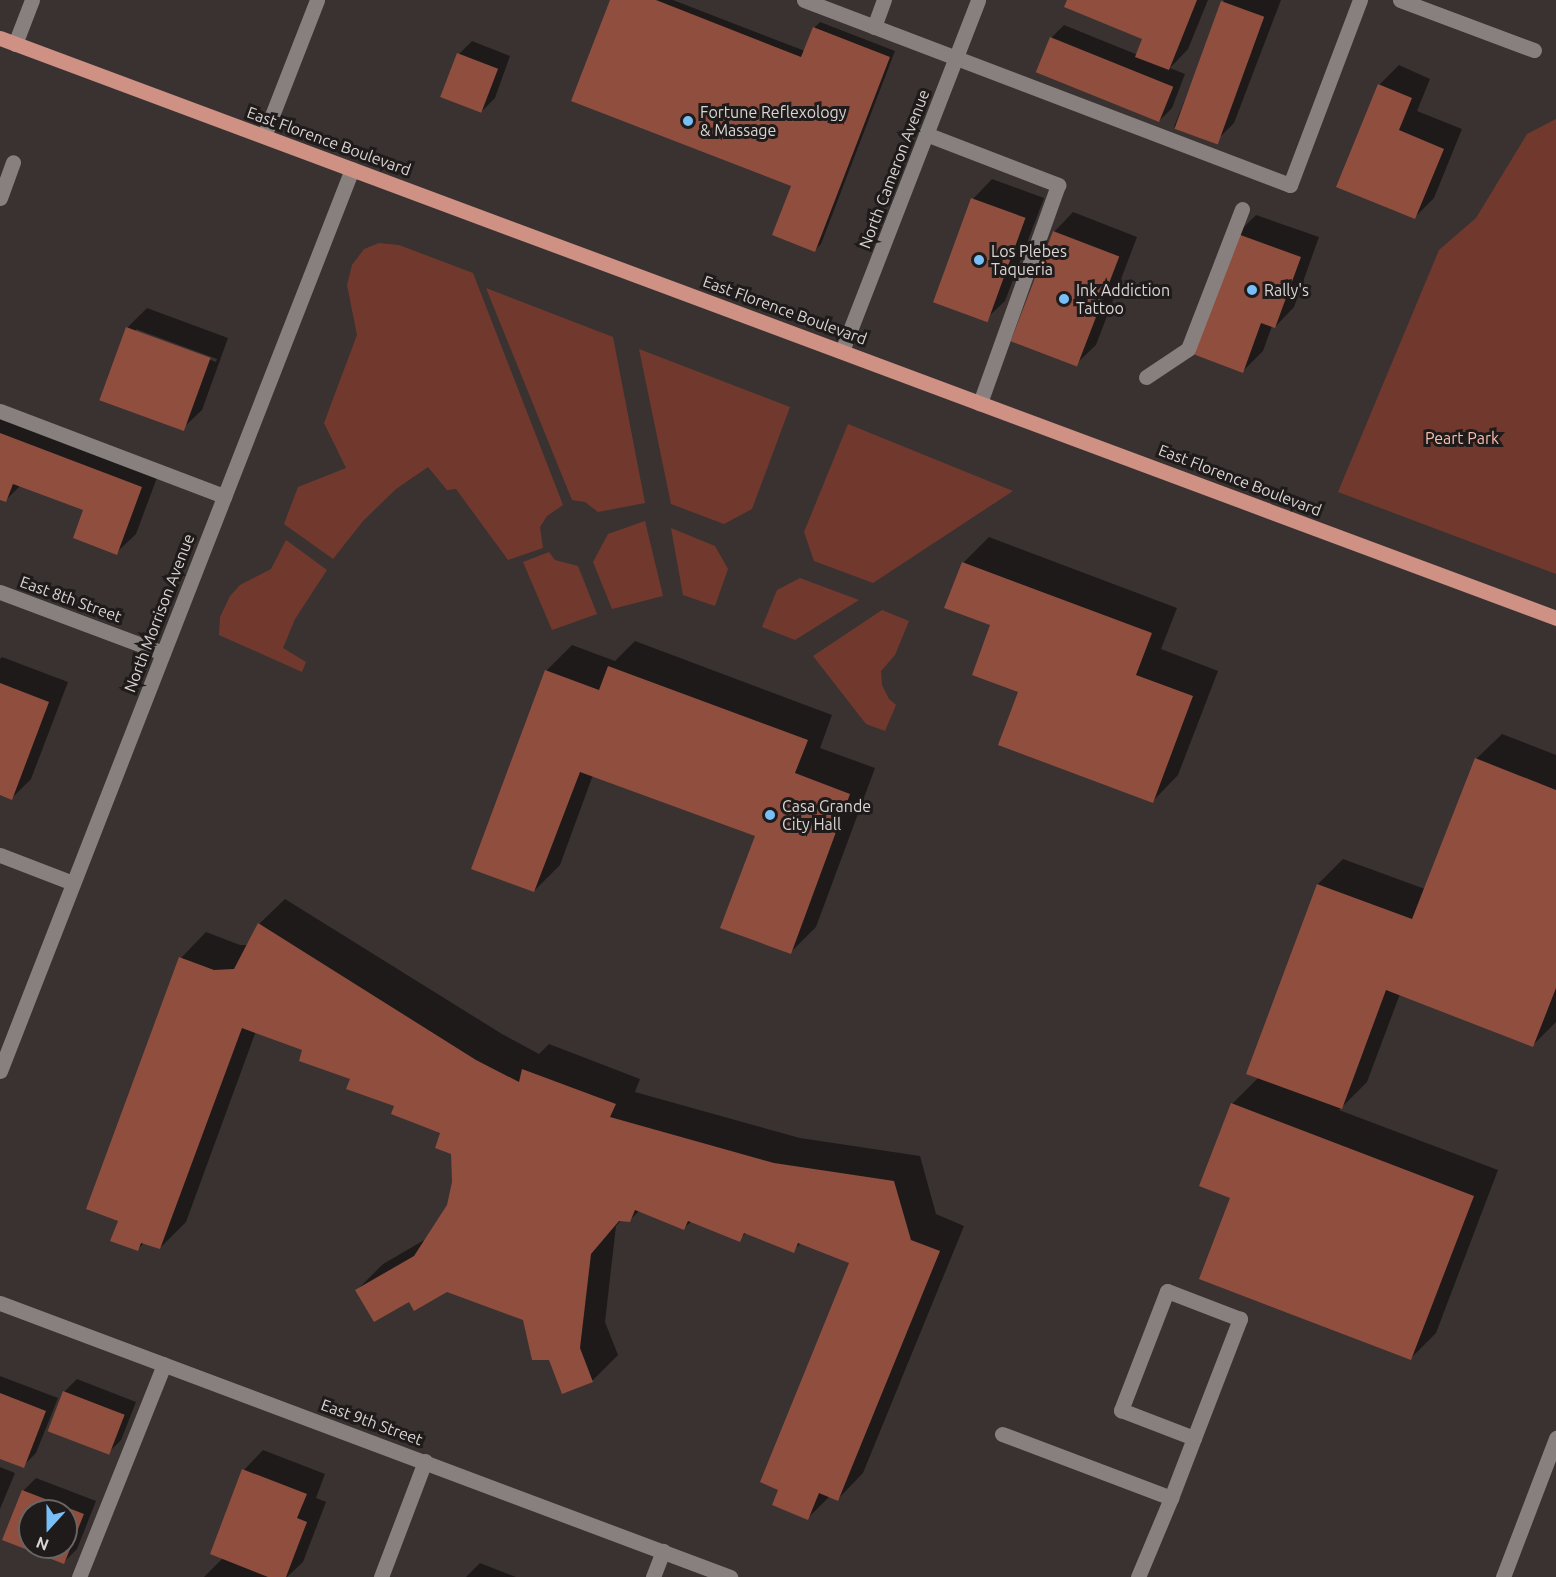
<!DOCTYPE html>
<style>
body{margin:0}
#map{position:relative;width:1556px;height:1577px;overflow:hidden;background:#393231;font-family:Ubuntu,sans-serif}
div>[style]{position:absolute}
.green>*{inset:0;background:#71392d}
.shadow>*{inset:0;background:#0007}
.building>*{inset:0;background:#904e3f;transform-origin:0 0}
.minor>*{height:15px;margin:-7.5px;padding:0 7.5px;transform-origin:7.5px;border-radius:7.5px;background:#88807e}
.major>*{height:15px;margin:-7.5px;padding:0 7.5px;transform-origin:7.5px;border-radius:7.5px;background:#ce9184}
.dots>*{width:16px;height:16px;translate:-50% -50%;box-sizing:border-box;border:3px solid #1e1b1a;border-radius:50%}
span{translate:-50% -50%;white-space:nowrap;text-align:center;line-height:1.15;-webkit-text-stroke:6px #1e1b1a;paint-order:stroke}
.poi-label{font-size:16px;color:#dad5d4}
.left{translate:0 -50%;text-align:left}
.street-label{font-size:16px;color:#dad5d4}
.park-label{font-size:16px;color:#fcbeb0}
.north{position:absolute;left:18px;top:1499px;width:60px;height:60px;box-sizing:border-box;background:#1e1b1a;border:2px solid #696564;border-radius:50%;rotate:201deg;font-size:16px;font-weight:700;line-height:24px;text-align:center;color:#dad5d4}
.north::after{content:'';display:block;margin:auto;width:21px;height:27px;background:#78bff7;clip-path:polygon(50% 0,100% 100%,50% 72%,0 100%)}
</style>
<div id="map">
<div class="green">
<i style="clip-path:polygon(1556px 119px,1556px 574px,1338px 492px,1439px 250px,1476px 218px,1527px 134px)"></i>
<i style="clip-path:polygon(379px 243px,399px 245px,473px 273px,563px 505px,547px 516px,540px 527px,543px 548px,508px 560px,456px 489px,447px 490px,428px 467px,396px 489px,363px 521px,333px 559px,284px 524px,298px 487px,346px 468px,324px 423px,357px 335px,347px 285px,352px 265px,364px 249px)"></i>
<i style="clip-path:polygon(486px 288px,613px 337px,645px 503px,598px 512px,585px 502px,572px 500px)"></i>
<i style="clip-path:polygon(639px 349px,790px 407px,752px 509px,724px 524px,671px 504px)"></i>
<i style="clip-path:polygon(848px 424px,1013px 491px,873px 583px,814px 561px,804px 532px)"></i>
<i style="clip-path:polygon(645px 521px,663px 596px,612px 609px,593px 562px,608px 534px)"></i>
<i style="clip-path:polygon(671px 528px,715px 546px,728px 569px,715px 606px,683px 595px)"></i>
<i style="clip-path:polygon(286px 540px,327px 570px,295px 619px,283px 648px,306px 662px,302px 672px,219px 635px,220px 617px,230px 596px,240px 585px,271px 569px)"></i>
<i style="clip-path:polygon(549px 552px,555px 560px,578px 566px,597px 614px,552px 630px,523px 562px)"></i>
<i style="clip-path:polygon(800px 578px,859px 600px,795px 640px,762px 627px,777px 590px)"></i>
<i style="clip-path:polygon(882px 610px,909px 621px,895px 655px,881px 671px,882px 685px,889px 699px,896px 705px,885px 731px,866px 724px,813px 656px)"></i>
</div>
<div class="shadow">
<i style="clip-path:polygon(611px 0,673px 0,805px 51px,814px 28px,820px 22px,895px 51px,821px 244px,815px 250px,793px 185px)"></i>
<i style="clip-path:polygon(1069px 0,1208px 0,1188px 49px,1170px 68px,1185px 74px,1172px 108px,1159px 121px,1051px 38px,1064px 25px,1138px 55px,1144px 38px)"></i>
<i style="clip-path:polygon(1224px 0,1281px 0,1234px 123px,1214px 143px,1174px 127px)"></i>
<i style="clip-path:polygon(472px 41px,510px 56px,495px 98px,482px 111px,459px 54px)"></i>
<i style="clip-path:polygon(1399px 65px,1430px 79px,1417px 111px,1462px 129px,1434px 198px,1415px 217px,1379px 85px)"></i>
<i style="clip-path:polygon(992px 179px,1044px 198px,1005px 301px,985px 320px,973px 199px)"></i>
<i style="clip-path:polygon(1073px 212px,1137px 237px,1096px 345px,1076px 364px,1054px 232px)"></i>
<i style="clip-path:polygon(1256px 215px,1319px 237px,1294px 307px,1275px 327px,1272px 326px,1263px 351px,1243px 371px,1237px 234px)"></i>
<i style="clip-path:polygon(evenodd,147px 308px,228px 338px,202px 410px,182px 429px,127px 328px,147px 308px,136px 329px,217px 359px,216px 362px,136px 332px,136px 329px)"></i>
<i style="clip-path:polygon(0 417px,161px 467px,136px 534px,116px 553px,85px 509px,21px 485px,5px 501px,0 498px)"></i>
<i style="clip-path:polygon(989px 537px,1177px 608px,1161px 649px,1218px 671px,1178px 775px,1153px 801px,1020px 692px,963px 563px)"></i>
<i style="clip-path:polygon(635px 641px,832px 715px,820px 748px,875px 768px,816px 927px,790px 953px,756px 835px,593px 775px,560px 865px,534px 891px,546px 671px,572px 645px,615px 661px)"></i>
<i style="clip-path:polygon(2px 657px,68px 682px,31px 779px,12px 798px,0 794px,0 659px)"></i>
<i style="clip-path:polygon(1502px 734px,1556px 755px,1556px 1022px,1533px 1045px,1400px 994px,1367px 1082px,1339px 1110px,1498px 1170px,1436px 1333px,1411px 1358px,1232px 1197px,1232px 1104px,1259px 1077px,1318px 884px,1343px 859px,1425px 889px,1476px 759px)"></i>
<i style="clip-path:polygon(285px 899px,502px 1034px,539px 1054px,549px 1044px,640px 1079px,635px 1092px,800px 1138px,920px 1156px,936px 1214px,964px 1226px,863px 1473px,838px 1499px,830px 1496px,807px 1519px,850px 1263px,801px 1243px,793px 1251px,747px 1232px,739px 1240px,692px 1221px,684px 1228px,640px 1210px,630px 1220px,622px 1219px,616px 1226px,605px 1322px,618px 1355px,593px 1380px,563px 1392px,550px 1358px,524px 1319px,446px 1290px,409px 1300px,357px 1290px,383px 1264px,426px 1239px,448px 1206px,453px 1182px,452px 1153px,442px 1132px,304px 1049px,256px 1031px,186px 1222px,160px 1248px,145px 1242px,138px 1249px,120px 1220px,181px 958px,206px 932px,240px 945px,249px 945px,259px 924px)"></i>
<i style="clip-path:polygon(0 1376px,58px 1398px,36px 1453px,23px 1466px,0 1457px)"></i>
<i style="clip-path:polygon(77px 1379px,136px 1402px,121px 1440px,108px 1453px,64px 1392px)"></i>
<i style="clip-path:polygon(263px 1450px,325px 1474px,316px 1498px,326px 1502px,303px 1562px,287px 1577px,204px 1577px,223px 1558px,244px 1470px)"></i>
<i style="clip-path:polygon(0 1467px,15px 1473px,0 1509px)"></i>
<i style="clip-path:polygon(evenodd,36px 1478px,96px 1501px,77px 1549px,64px 1562px,4px 1539px,23px 1491px,36px 1478px,30px 1511px,66px 1511px,66px 1547px,30px 1547px,30px 1511px)"></i>
<i style="clip-path:polygon(480px 1563px,516px 1577px,466px 1577px)"></i>
</div>
<div class="building">
<i style="clip-path:polygon(610px 0,656px 0,801px 57px,813px 27px,890px 57px,815px 252px,772px 235px,791px 186px,571px 101px)"></i>
<i style="clip-path:polygon(1067px 0,1197px 0,1169px 70px,1135px 57px,1142px 39px,1064px 7px)"></i>
<i style="left:1221px;top:1px;width:46px;height:136px;rotate:20deg"></i>
<i style="left:1050px;top:37px;width:133px;height:38px;rotate:22deg"></i>
<i style="left:457px;top:53px;width:44px;height:47px;rotate:21deg"></i>
<i style="clip-path:polygon(1378px 84px,1412px 98px,1399px 130px,1444px 149px,1415px 219px,1336px 187px)"></i>
<i style="left:971px;top:198px;width:58px;height:111px;rotate:20deg"></i>
<i style="left:1053px;top:231px;width:71px;height:118px;rotate:21deg"></i>
<i style="clip-path:polygon(1235px 233px,1301px 257px,1275px 328px,1261px 323px,1243px 373px,1193px 354px)"></i>
<i style="left:126px;top:327px;width:90px;height:78px;rotate:20deg"></i>
<i style="clip-path:polygon(0 433px,142px 487px,117px 555px,73px 538px,83px 510px,13px 484px,6px 502px,0 500px)"></i>
<i style="clip-path:polygon(962px 562px,1152px 633px,1136px 675px,1193px 696px,1153px 803px,998px 745px,1018px 692px,972px 675px,990px 625px,944px 608px)"></i>
<i style="clip-path:polygon(608px 666px,808px 740px,795px 773px,850px 794px,791px 954px,720px 928px,755px 836px,580px 772px,534px 892px,471px 869px,545px 670px,599px 690px)"></i>
<i style="clip-path:polygon(0 683px,49px 702px,12px 800px,0 795px)"></i>
<i style="clip-path:polygon(1475px 758px,1556px 790px,1556px 988px,1533px 1047px,1386px 990px,1342px 1109px,1246px 1074px,1317px 884px,1412px 919px)"></i>
<i style="clip-path:polygon(258px 923px,476px 1060px,519px 1082px,522px 1069px,616px 1104px,610px 1117px,774px 1163px,894px 1181px,911px 1240px,940px 1251px,838px 1501px,819px 1493px,808px 1520px,772px 1505px,778px 1490px,760px 1482px,849px 1263px,798px 1243px,794px 1253px,744px 1233px,740px 1242px,688px 1221px,684px 1230px,635px 1210px,630px 1222px,619px 1221px,591px 1254px,580px 1348px,593px 1382px,562px 1394px,549px 1360px,532px 1360px,523px 1320px,447px 1292px,414px 1311px,409px 1302px,374px 1322px,355px 1290px,414px 1256px,447px 1205px,452px 1182px,451px 1154px,435px 1148px,440px 1133px,391px 1114px,394px 1106px,346px 1089px,350px 1079px,299px 1061px,302px 1050px,242px 1028px,160px 1249px,141px 1243px,138px 1251px,110px 1241px,118px 1221px,86px 1209px,179px 957px,214px 970px,234px 969px)"></i>
<i style="clip-path:polygon(1231px 1103px,1474px 1196px,1411px 1360px,1199px 1279px,1230px 1198px,1199px 1186px)"></i>
<i style="left:63px;top:1391px;width:66px;height:43px;rotate:21deg"></i>
<i style="clip-path:polygon(0 1393px,46px 1411px,24px 1468px,0 1459px)"></i>
<i style="clip-path:polygon(242px 1469px,307px 1494px,297px 1518px,307px 1522px,286px 1577px,268px 1577px,210px 1554px)"></i>
<i style="clip-path:polygon(evenodd,22px 1490px,84px 1514px,64px 1564px,2px 1540px,22px 1490px,30px 1511px,66px 1511px,66px 1547px,30px 1547px,30px 1511px)"></i>
</div>
<div class="minor">
<i style="left:804px;top:0;width:520px;rotate:20.84deg"></i>
<i style="left:1290px;top:185px;width:198px;rotate:-69.3deg"></i>
<i style="left:1400px;top:0;width:143px;rotate:20.5deg"></i>
<i style="left:874px;top:27px;width:29px;rotate:-70deg"></i>
<i style="left:15px;top:44px;width:47px;rotate:-68.9deg"></i>
<i style="left:926px;top:134px;width:142px;rotate:21.1deg"></i>
<i style="left:1058px;top:185px;width:232px;rotate:109.7deg"></i>
<i style="left:264px;top:136px;width:146px;rotate:-68.7deg"></i>
<i style="left:0;top:198px;width:38px;rotate:-70deg"></i>
<i style="left:842px;top:351px;width:376px;rotate:-68.8deg"></i>
<i style="left:1146px;top:377px;width:50px;rotate:-33.7deg"></i>
<i style="left:1188px;top:349px;width:150px;rotate:-68.9deg"></i>
<i style="left:0;top:411px;width:240px;rotate:20.8deg"></i>
<i style="left:0;top:592px;width:174px;rotate:20.5deg"></i>
<i style="left:0;top:855px;width:78px;rotate:21deg"></i>
<i style="left:0;top:1071px;width:968px;rotate:-68.68deg"></i>
<i style="left:0;top:1303px;width:780px;rotate:20.57deg"></i>
<i style="left:1002px;top:1434px;width:181px;rotate:20.7deg"></i>
<i style="left:1171px;top:1498px;width:64px;rotate:-69deg"></i>
<i style="left:1194px;top:1438px;width:128px;rotate:-68.9deg"></i>
<i style="left:1240px;top:1319px;width:78px;rotate:-159deg"></i>
<i style="left:1167px;top:1291px;width:128px;rotate:111.1deg"></i>
<i style="left:1121px;top:1410px;width:78px;rotate:21deg"></i>
<i style="left:79px;top:1577px;width:229px;rotate:-68.2deg"></i>
<i style="left:381px;top:1577px;width:124px;rotate:-69.2deg"></i>
<i style="left:653px;top:1577px;width:28px;rotate:-69deg"></i>
<i style="left:1138px;top:1577px;width:86px;rotate:-67.3deg"></i>
<i style="left:1503px;top:1577px;width:149px;rotate:-69.1deg"></i>
</div>
<div class="major">
<i style="left:0;top:38px;width:1661px;rotate:20.44deg"></i>
</div>
<div class="dots">
<i style="left:688px;top:121px;background:#78bff7"></i>
<i style="left:979px;top:260px;background:#78bff7"></i>
<i style="left:1252px;top:290px;background:#78bff7"></i>
<i style="left:1064px;top:299px;background:#78bff7"></i>
<i style="left:770px;top:815px;background:#78bff7"></i>
</div>
<div class="poi-label">
<span class="left" style="left:700px;top:121px">Fortune Reflexology<br>&amp; Massage</span>
<span class="left" style="left:991px;top:260px">Los Plebes<br>Taqueria</span>
<span class="left" style="left:1076px;top:299px">Ink Addiction<br>Tattoo</span>
<span class="left" style="left:1264px;top:290px">Rally's</span>
<span class="left" style="left:782px;top:815px">Casa Grande<br>City Hall</span>
</div>
<div class="street-label">
<span style="left:329px;top:141px;rotate:20deg">East Florence Boulevard</span>
<span style="left:894px;top:169px;rotate:-69deg">North Cameron Avenue</span>
<span style="left:785px;top:310px;rotate:20deg">East Florence Boulevard</span>
<span style="left:1240px;top:480px;rotate:21deg">East Florence Boulevard</span>
<span style="left:71px;top:599px;rotate:20deg">East 8th Street</span>
<span style="left:159px;top:613px;rotate:-69deg">North Morrison Avenue</span>
<span style="left:372px;top:1422px;rotate:20deg">East 9th Street</span>
</div>
<div class="park-label">
<span style="left:1462px;top:438px">Peart Park</span>
</div>
<div class="north">N</div>
</div>
